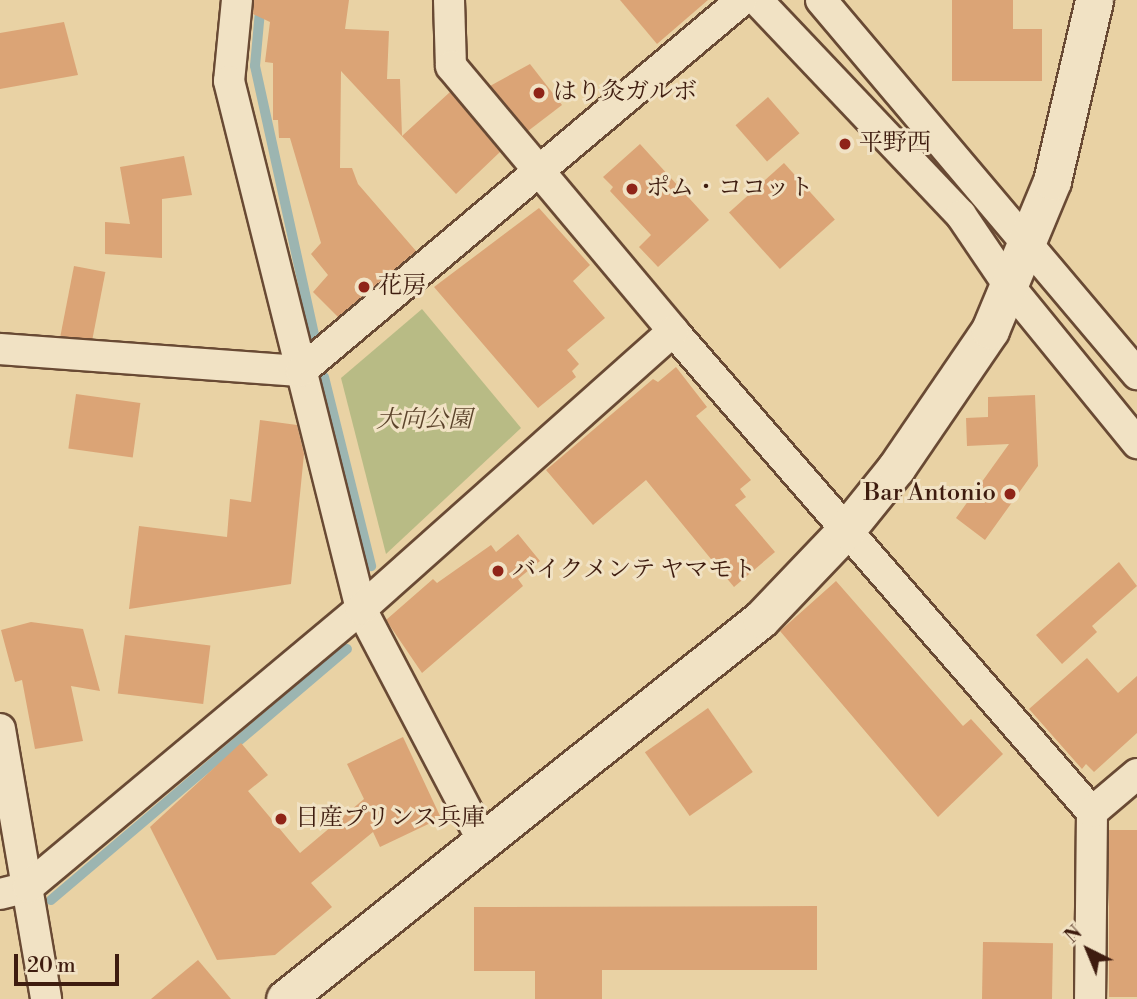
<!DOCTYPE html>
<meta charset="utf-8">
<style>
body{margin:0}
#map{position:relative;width:1137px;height:999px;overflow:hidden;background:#e9d2a4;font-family:"Libre Bodoni","Noto Serif JP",serif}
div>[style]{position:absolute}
.green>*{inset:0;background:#b8bb85}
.stream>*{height:10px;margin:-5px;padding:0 5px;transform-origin:5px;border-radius:5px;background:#9cb5b1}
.building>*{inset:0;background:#dba476;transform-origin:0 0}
.roads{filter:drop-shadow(2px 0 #694a34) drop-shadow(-2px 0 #694a34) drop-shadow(0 2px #694a34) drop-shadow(0 -2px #694a34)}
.minor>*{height:30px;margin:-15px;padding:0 15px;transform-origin:15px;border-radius:15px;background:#f1e2c4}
.tertiary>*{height:37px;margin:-18.5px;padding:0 18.5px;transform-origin:18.5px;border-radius:18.5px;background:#f1e2c4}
.dots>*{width:19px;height:19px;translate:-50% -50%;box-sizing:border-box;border:4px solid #f1e2c4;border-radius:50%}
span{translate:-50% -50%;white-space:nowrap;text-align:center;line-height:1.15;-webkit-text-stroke:6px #f1e2c4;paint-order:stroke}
.poi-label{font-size:24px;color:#3e1c0f}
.left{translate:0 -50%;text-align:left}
.right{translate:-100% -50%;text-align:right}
.park-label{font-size:24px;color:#5c442c;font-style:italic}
.north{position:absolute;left:1053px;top:915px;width:70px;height:70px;-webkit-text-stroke:5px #f1e2c4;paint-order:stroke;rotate:317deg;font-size:19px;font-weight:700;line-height:28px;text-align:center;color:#3e1c0f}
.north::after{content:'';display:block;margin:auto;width:24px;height:32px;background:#3e1c0f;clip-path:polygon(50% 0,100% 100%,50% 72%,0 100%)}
.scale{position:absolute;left:14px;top:954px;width:105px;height:32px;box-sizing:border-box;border:4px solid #3e1c0f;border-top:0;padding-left:9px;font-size:21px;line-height:24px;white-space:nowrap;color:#3e1c0f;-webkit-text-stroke:5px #f1e2c4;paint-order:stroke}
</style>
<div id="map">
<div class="green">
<i style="clip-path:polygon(422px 309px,521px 428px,386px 554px,341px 378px)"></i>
</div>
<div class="stream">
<i style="left:261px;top:0;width:66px;rotate:95.2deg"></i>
<i style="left:255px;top:66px;width:279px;rotate:77.6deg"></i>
<i style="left:324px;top:377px;width:195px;rotate:76deg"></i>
<i style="left:51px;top:900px;width:388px;rotate:-40.3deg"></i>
</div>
<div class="building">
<i style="clip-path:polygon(254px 0,349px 0,345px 29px,389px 31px,387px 79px,400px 79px,402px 136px,450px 92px,500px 152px,456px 194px,341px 71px,340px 168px,352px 168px,358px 184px,416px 251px,338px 317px,313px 292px,328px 275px,311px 254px,321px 243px,290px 138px,279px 138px,278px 120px,273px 120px,273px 63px,265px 62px,270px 22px,253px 14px)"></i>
<i style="clip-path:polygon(620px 0,708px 0,657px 44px)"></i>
<i style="clip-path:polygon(952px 0,1013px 0,1013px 29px,1042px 29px,1042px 81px,952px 81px)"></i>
<i style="clip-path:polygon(64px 22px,78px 75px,0 89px,0 33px)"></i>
<i style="clip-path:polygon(530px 64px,562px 105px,528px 131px,490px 86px)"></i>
<i style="left:768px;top:97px;width:48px;height:43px;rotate:49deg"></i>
<i style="clip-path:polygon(640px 144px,709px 220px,658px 267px,639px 247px,651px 235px,610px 191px,613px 187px,603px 177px)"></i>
<i style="clip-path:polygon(184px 156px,192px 195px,162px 199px,162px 258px,105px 254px,105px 222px,130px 224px,120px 167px)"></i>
<i style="left:784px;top:163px;width:76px;height:74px;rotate:48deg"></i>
<i style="clip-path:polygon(539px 208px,590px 265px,573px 281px,605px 318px,567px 350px,579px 364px,572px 371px,576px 377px,538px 408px,434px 287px)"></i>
<i style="left:74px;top:266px;width:32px;height:71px;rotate:11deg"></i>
<i style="clip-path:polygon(676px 367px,707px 407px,696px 416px,751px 480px,740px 489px,746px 497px,735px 505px,775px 552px,734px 587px,646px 480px,593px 525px,546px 470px,653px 379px,658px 382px)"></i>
<i style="left:76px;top:394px;width:65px;height:55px;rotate:8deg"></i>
<i style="clip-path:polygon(1035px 395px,1038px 466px,985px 540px,956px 518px,1009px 444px,967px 446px,966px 418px,988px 417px,988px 397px)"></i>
<i style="clip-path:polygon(260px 420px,297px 425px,304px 454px,291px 584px,129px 609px,139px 526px,227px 537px,230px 499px,251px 502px)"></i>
<i style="clip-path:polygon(518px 534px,540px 561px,518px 579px,523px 586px,422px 673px,386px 620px,433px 579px,437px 583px,491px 545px,496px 552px)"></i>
<i style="clip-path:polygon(1119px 562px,1137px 586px,1092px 626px,1097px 632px,1062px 664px,1036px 635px)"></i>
<i style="clip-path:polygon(836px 581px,963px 726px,971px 719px,1003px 754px,938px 817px,780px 631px)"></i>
<i style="clip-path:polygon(31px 622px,83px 629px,100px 691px,71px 686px,83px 741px,35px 749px,22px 680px,15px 682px,1px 630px)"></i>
<i style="left:125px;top:635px;width:86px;height:59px;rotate:7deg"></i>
<i style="clip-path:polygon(1087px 658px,1118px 693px,1137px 676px,1137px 733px,1094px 772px,1086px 764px,1082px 769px,1029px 709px)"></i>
<i style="left:708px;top:708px;width:78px;height:77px;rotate:55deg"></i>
<i style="clip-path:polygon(403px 737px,441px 818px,380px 847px,373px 832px,311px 883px,332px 907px,275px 955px,217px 960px,150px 827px,241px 743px,268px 775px,248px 791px,300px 853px,364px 799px,347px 764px)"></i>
<i style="left:1109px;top:830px;width:28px;height:167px"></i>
<i style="clip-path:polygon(817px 906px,817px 970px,602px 970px,602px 999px,535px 999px,535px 971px,474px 971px,474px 907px)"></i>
<i style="left:983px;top:942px;width:70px;height:57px;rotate:1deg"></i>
<i style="clip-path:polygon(198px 960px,231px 999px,151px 999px)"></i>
</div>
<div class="roads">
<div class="minor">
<i style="left:237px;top:0;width:81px;rotate:95.6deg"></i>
<i style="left:229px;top:81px;width:544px;rotate:75.96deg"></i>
<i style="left:361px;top:609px;width:262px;rotate:62.3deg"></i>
<i style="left:449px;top:0;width:66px;rotate:88.3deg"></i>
<i style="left:451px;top:66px;width:346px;rotate:50deg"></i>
<i style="left:673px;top:331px;width:638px;rotate:48.94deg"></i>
<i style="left:1092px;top:812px;width:187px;rotate:90.6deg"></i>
<i style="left:757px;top:0;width:296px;rotate:46.5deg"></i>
<i style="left:961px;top:215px;width:86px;rotate:55.9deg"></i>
<i style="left:1009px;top:286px;width:203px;rotate:50.8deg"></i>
<i style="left:821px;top:0;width:490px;rotate:49.8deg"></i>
<i style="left:0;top:349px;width:302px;rotate:4.2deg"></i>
<i style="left:301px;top:371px;width:576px;rotate:-40.07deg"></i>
<i style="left:0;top:729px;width:274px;rotate:80.3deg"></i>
<i style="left:1092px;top:812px;width:59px;rotate:-40.2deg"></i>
<i style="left:0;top:894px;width:29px;rotate:-14deg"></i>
<i style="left:28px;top:887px;width:434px;rotate:-39.9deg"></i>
<i style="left:361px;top:609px;width:418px;rotate:-41.7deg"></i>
</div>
<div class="tertiary">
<i style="left:285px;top:999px;width:609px;rotate:-38.6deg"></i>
<i style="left:761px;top:619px;width:123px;rotate:-46.3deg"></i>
<i style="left:846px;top:530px;width:80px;rotate:-51.1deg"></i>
<i style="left:896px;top:468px;width:167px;rotate:-55.7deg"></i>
<i style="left:990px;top:330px;width:161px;rotate:-67.4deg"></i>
<i style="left:1052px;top:181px;width:186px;rotate:-76.9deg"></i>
</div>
</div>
<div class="dots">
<i style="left:539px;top:93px;background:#8f2418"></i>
<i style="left:845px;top:144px;background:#8f2418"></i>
<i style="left:632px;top:189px;background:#8f2418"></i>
<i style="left:364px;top:287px;background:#8f2418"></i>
<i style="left:1010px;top:494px;background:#8f2418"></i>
<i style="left:498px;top:571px;background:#8f2418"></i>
<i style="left:281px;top:819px;background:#8f2418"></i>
</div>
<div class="poi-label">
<span class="left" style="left:553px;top:93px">はり灸ガルボ</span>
<span class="left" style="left:859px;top:144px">平野西</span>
<span class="left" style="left:646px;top:189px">ポム・ココット</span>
<span class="left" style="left:378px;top:287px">花房</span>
<span class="right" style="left:996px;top:494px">Bar Antonio</span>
<span class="left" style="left:512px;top:571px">バイクメンテ ヤマモト</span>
<span class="left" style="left:295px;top:819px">日産プリンス兵庫</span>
</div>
<div class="park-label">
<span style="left:424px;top:421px">大向公園</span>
</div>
<div class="north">N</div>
<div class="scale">20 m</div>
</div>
